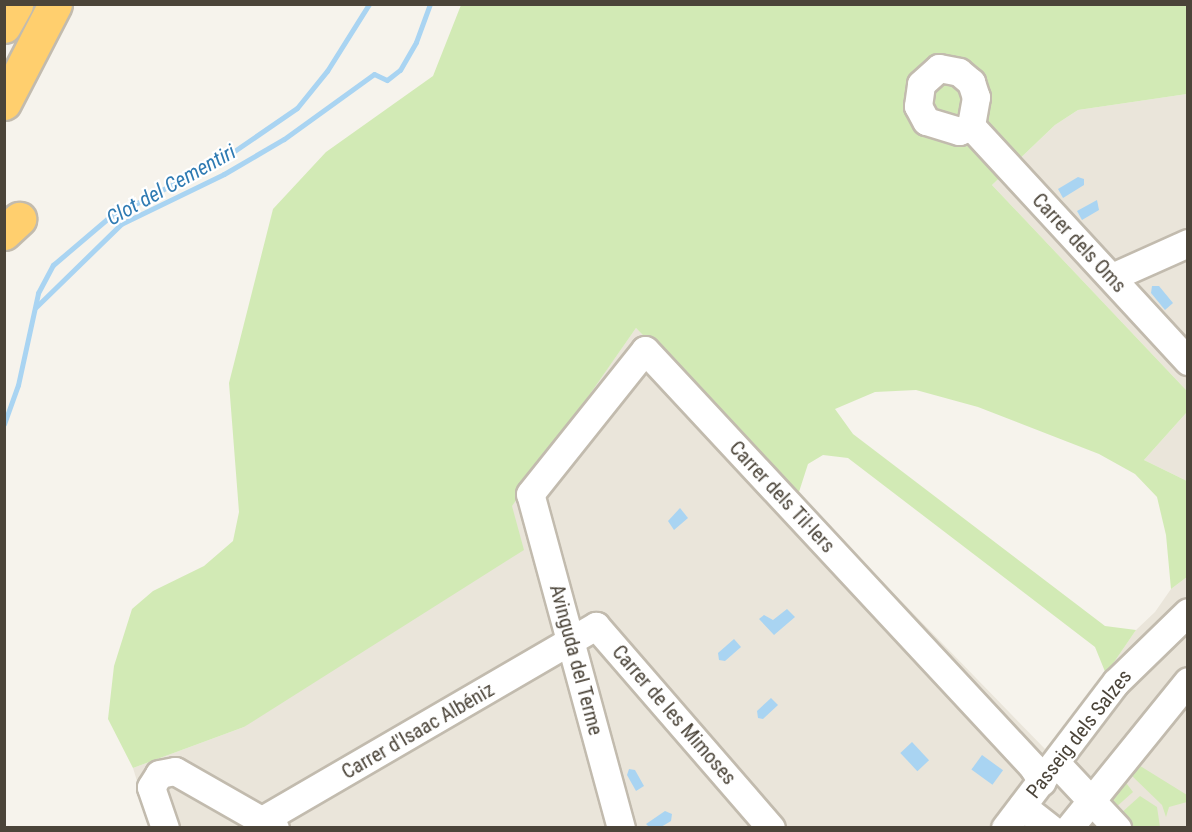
<!DOCTYPE html>
<meta charset="utf-8">
<style>
body{margin:0}
#map{position:relative;width:1192px;height:832px;overflow:hidden;background:#f6f3ec;font-family:"Roboto Condensed",sans-serif}
div>[style]{position:absolute}
.residential>*{inset:0;background:#eae5da}
.green>*{inset:0;background:#d2eab5}
.water>*{inset:0;background:#a9d4f2;transform-origin:0 0}
.stream>*{height:5px;margin:-2.5px;padding:0 2.5px;transform-origin:2.5px;border-radius:2.5px;background:#a9d4f2}
.roads{filter:drop-shadow(2px 0 #c2bbae) drop-shadow(-2px 0 #c2bbae) drop-shadow(0 2px #c2bbae) drop-shadow(0 -2px #c2bbae)}
.minor>*{height:27px;margin:-13.5px;padding:0 13.5px;transform-origin:13.5px;border-radius:13.5px;background:#fff}
.highway>*{height:33px;margin:-16.5px;padding:0 16.5px;transform-origin:16.5px;border-radius:16.5px;background:#ffcf6e}
span{translate:-50% -50%;white-space:nowrap;text-align:center;line-height:1.15;-webkit-text-stroke:4.5px #fff;paint-order:stroke}
.street-label{font-size:20px;color:#4b4439}
.water-label{font-size:21px;color:#2e7ab2;font-style:italic}
.frame{position:absolute;inset:0;border:6px solid #4b4439;pointer-events:none}
</style>
<div id="map">
<div class="residential">
<i style="clip-path:polygon(1187px 94px,1187px 391px,992px 185px,1055px 125px,1078px 110px)"></i>
<i style="clip-path:polygon(636px 328px,1045px 749px,1106px 674px,1136px 630px,1155px 612px,1171px 589px,1187px 577px,1187px 827px,151px 827px,133px 768px,244px 727px,511px 506px)"></i>
<i style="clip-path:polygon(1187px 412px,1187px 481px,1144px 460px)"></i>
</div>
<div class="green">
<i style="clip-path:polygon(461px 5px,1187px 5px,1187px 94px,1078px 110px,1055px 125px,992px 185px,1187px 391px,1187px 412px,1144px 460px,1187px 481px,1187px 577px,1171px 589px,1166px 535px,1157px 497px,1135px 474px,1099px 454px,978px 407px,916px 390px,875px 392px,835px 409px,853px 434px,1105px 626px,1136px 630px,1106px 674px,1095px 647px,848px 458px,823px 455px,808px 464px,798px 495px,636px 328px,512px 506px,524px 550px,244px 727px,133px 768px,108px 719px,114px 666px,132px 609px,153px 591px,204px 566px,233px 541px,239px 512px,229px 383px,273px 209px,326px 152px,433px 76px)"></i>
<i style="clip-path:polygon(1137px 764px,1187px 795px,1187px 802px,1169px 807px,1166px 817px,1162px 805px,1129px 773px)"></i>
<i style="clip-path:polygon(1124px 780px,1133px 792px,1114px 809px,1111px 799px)"></i>
<i style="clip-path:polygon(1140px 796px,1157px 807px,1160px 827px,1133px 827px,1120px 814px)"></i>
</div>
<div class="water">
<i style="clip-path:polygon(1078px 177px,1084px 179px,1084px 185px,1063px 198px,1058px 189px)"></i>
<i style="clip-path:polygon(1097px 200px,1099px 210px,1082px 220px,1077px 211px)"></i>
<i style="clip-path:polygon(1152px 286px,1159px 286px,1173px 303px,1165px 310px,1151px 293px)"></i>
<i style="clip-path:polygon(680px 508px,688px 518px,674px 530px,668px 521px)"></i>
<i style="clip-path:polygon(787px 609px,795px 617px,774px 635px,759px 619px,764px 615px,773px 620px)"></i>
<i style="clip-path:polygon(734px 639px,741px 647px,725px 661px,719px 660px,718px 653px)"></i>
<i style="clip-path:polygon(771px 698px,778px 705px,763px 719px,758px 718px,757px 711px)"></i>
<i style="left:912px;top:742px;width:25px;height:16px;rotate:47deg"></i>
<i style="left:982px;top:755px;width:26px;height:18px;rotate:36deg"></i>
<i style="clip-path:polygon(629px 769px,635px 770px,644px 786px,636px 791px,627px 775px)"></i>
<i style="clip-path:polygon(665px 811px,672px 814px,671px 821px,661px 827px,649px 827px,646px 824px)"></i>
</div>
<div class="stream">
<i style="left:36px;top:307px;width:119px;rotate:-44.3deg"></i>
<i style="left:121px;top:224px;width:114px;rotate:-25.9deg"></i>
<i style="left:224px;top:174px;width:69px;rotate:-30.3deg"></i>
<i style="left:284px;top:139px;width:111px;rotate:-35.8deg"></i>
<i style="left:374px;top:74px;width:14px;rotate:25deg"></i>
<i style="left:387px;top:80px;width:16px;rotate:-38deg"></i>
<i style="left:400px;top:70px;width:32px;rotate:-60deg"></i>
<i style="left:416px;top:42px;width:40px;rotate:-69.8deg"></i>
<i style="left:4px;top:424px;width:41px;rotate:-70.3deg"></i>
<i style="left:18px;top:385px;width:94px;rotate:-77.7deg"></i>
<i style="left:38px;top:293px;width:32px;rotate:-62deg"></i>
<i style="left:53px;top:265px;width:71px;rotate:-40.4deg"></i>
<i style="left:107px;top:219px;width:139px;rotate:-27.9deg"></i>
<i style="left:230px;top:154px;width:81px;rotate:-34.5deg"></i>
<i style="left:297px;top:108px;width:48px;rotate:-51deg"></i>
<i style="left:327px;top:71px;width:79px;rotate:-57.9deg"></i>
</div>
<div class="roads">
<div class="minor">
<i style="left:939px;top:68px;width:20px;rotate:11deg"></i>
<i style="left:959px;top:72px;width:16px;rotate:40deg"></i>
<i style="left:971px;top:82px;width:16px;rotate:72deg"></i>
<i style="left:976px;top:97px;width:29px;rotate:100deg"></i>
<i style="left:971px;top:126px;width:13px;rotate:157deg"></i>
<i style="left:959px;top:131px;width:34px;rotate:-163deg"></i>
<i style="left:926px;top:121px;width:17px;rotate:-118deg"></i>
<i style="left:918px;top:106px;width:22px;rotate:-82deg"></i>
<i style="left:921px;top:84px;width:24px;rotate:-42deg"></i>
<i style="left:971px;top:126px;width:320px;rotate:47.3deg"></i>
<i style="left:1112px;top:277px;width:83px;rotate:-24.1deg"></i>
<i style="left:1057px;top:764px;width:88px;rotate:46.8deg"></i>
<i style="left:1022px;top:806px;width:36px;rotate:38deg"></i>
<i style="left:264px;top:819px;width:384px;rotate:-30.2deg"></i>
<i style="left:596px;top:626px;width:267px;rotate:49.1deg"></i>
<i style="left:165px;top:828px;width:43px;rotate:-108.9deg"></i>
<i style="left:151px;top:787px;width:15px;rotate:-58deg"></i>
<i style="left:159px;top:774px;width:16px;rotate:-11deg"></i>
<i style="left:175px;top:771px;width:115px;rotate:29.7deg"></i>
<i style="left:621px;top:828px;width:346px;rotate:-105.2deg"></i>
<i style="left:530px;top:494px;width:184px;rotate:-51.4deg"></i>
<i style="left:645px;top:350px;width:570px;rotate:47.06deg"></i>
<i style="left:1033px;top:767px;width:17px;rotate:59deg"></i>
<i style="left:1005px;top:828px;width:183px;rotate:-52.8deg"></i>
<i style="left:1116px;top:682px;width:100px;rotate:-44.2deg"></i>
<i style="left:1069px;top:828px;width:189px;rotate:-51deg"></i>
</div>
<div class="highway">
<i style="left:4px;top:26px;width:25px;rotate:-61deg"></i>
<i style="left:4px;top:103px;width:111px;rotate:-62.7deg"></i>
<i style="left:4px;top:233px;width:21px;rotate:-43deg"></i>
</div>
</div>
<div class="street-label">
<span style="left:1079px;top:243px;rotate:47deg">Carrer dels Oms</span>
<span style="left:782px;top:497px;rotate:47deg">Carrer dels Til·lers</span>
<span style="left:576px;top:660px;rotate:75deg">Avinguda del Terme</span>
<span style="left:674px;top:715px;rotate:49deg">Carrer de les Mimoses</span>
<span style="left:418px;top:731px;rotate:-30deg">Carrer d'Isaac Albéniz</span>
<span style="left:1079px;top:734px;rotate:-52deg">Passeig dels Salzes</span>
</div>
<div class="water-label">
<span style="left:171px;top:185px;rotate:-29deg">Clot del Cementiri</span>
</div>
<div class="frame"></div>
</div>
